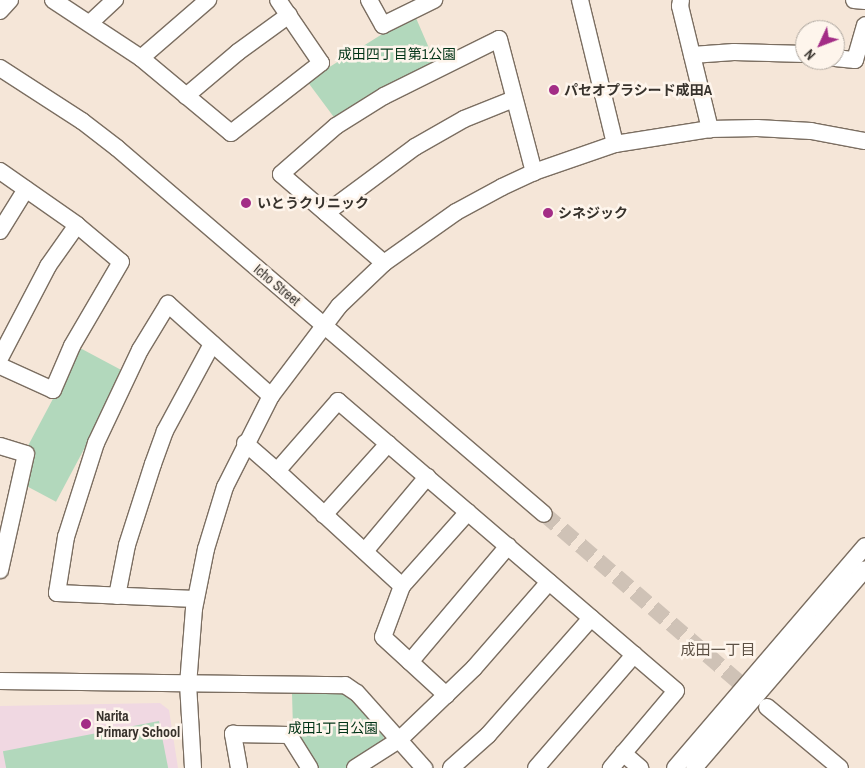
<!DOCTYPE html>
<meta charset="utf-8">
<style>
body{margin:0}
#map{position:relative;width:865px;height:768px;overflow:hidden;background:#f5e6d8;font-family:"Archivo Narrow","Noto Sans JP",sans-serif}
div>[style]{position:absolute}
.education>*{inset:0;background:#f0d8e2}
.green>*{inset:0;background:#b2d8bc;transform-origin:0 0}
.minor-tunnel>*{height:16px;margin-top:-8px;transform-origin:0;background:repeating-linear-gradient(90deg,#cfc2b6 0 16px,transparent 0 24px)}
.roads{filter:drop-shadow(1px 0 #7b6e61) drop-shadow(-1px 0 #7b6e61) drop-shadow(0 1px #7b6e61) drop-shadow(0 -1px #7b6e61)}
.minor>*{height:16px;margin:-8px;padding:0 8px;transform-origin:8px;border-radius:8px;background:#fff}
.dots>*{width:14px;height:14px;translate:-50% -50%;box-sizing:border-box;border:2px solid #fef5ec;border-radius:50%}
span{translate:-50% -50%;white-space:nowrap;text-align:center;line-height:1.15;-webkit-text-stroke:5px #fef5ec;paint-order:stroke}
.park-label{font-size:14px;color:#003316}
.poi-label{font-size:14px;color:#37322c;font-weight:700}
.left{translate:0 -50%;text-align:left}
.street-label{font-size:14px;color:#37322c}
.neighbourhood-label{font-size:15px;color:#5c5044}
.north{position:absolute;left:795px;top:20px;width:50px;height:50px;box-sizing:border-box;background:#fef5ec;border:1px solid #aea79f;border-radius:50%;rotate:227deg;font-size:14px;font-weight:700;line-height:20px;text-align:center;color:#37322c}
.north::after{content:'';display:block;margin:auto;width:18px;height:22px;background:#a32d86;clip-path:polygon(50% 0,100% 100%,50% 72%,0 100%)}
</style>
<div id="map">
<div class="education">
<i style="clip-path:polygon(160px 703px,169px 710px,178px 768px,0 768px,0 706px)"></i>
</div>
<div class="green">
<i style="clip-path:polygon(416px 18px,435px 62px,387px 86px,336px 120px,307px 81px,384px 33px)"></i>
<i style="left:80px;top:348px;width:51px;height:147px;rotate:28deg"></i>
<i style="clip-path:polygon(292px 693px,344px 693px,352px 697px,383px 733px,384px 740px,348px 768px,315px 768px,293px 729px)"></i>
<i style="left:159px;top:721px;width:48px;height:159px;rotate:79deg"></i>
</div>
<div class="minor-tunnel">
<i style="left:544px;top:514px;width:279px;rotate:40.8deg"></i>
</div>
<div class="roads">
<div class="minor">
<i style="left:53px;top:0;width:105px;rotate:33.4deg"></i>
<i style="left:141px;top:58px;width:117px;rotate:39.8deg"></i>
<i style="left:231px;top:133px;width:114px;rotate:-37.9deg"></i>
<i style="left:321px;top:63px;width:76px;rotate:-124.3deg"></i>
<i style="left:369px;top:0;width:29px;rotate:61deg"></i>
<i style="left:383px;top:25px;width:57px;rotate:-26.1deg"></i>
<i style="left:580px;top:0;width:148px;rotate:76.3deg"></i>
<i style="left:681px;top:0;width:6px;rotate:99deg"></i>
<i style="left:680px;top:6px;width:127px;rotate:76.3deg"></i>
<i style="left:854px;top:0;width:11px;rotate:5deg"></i>
<i style="left:0;top:11px;width:15px;rotate:-48deg"></i>
<i style="left:91px;top:22px;width:33px;rotate:-43deg"></i>
<i style="left:692px;top:55px;width:42px;rotate:-4.1deg"></i>
<i style="left:734px;top:52px;width:71px;rotate:1.6deg"></i>
<i style="left:141px;top:58px;width:89px;rotate:-40.9deg"></i>
<i style="left:835px;top:58px;width:20px;rotate:6deg"></i>
<i style="left:855px;top:60px;width:36px;rotate:-74deg"></i>
<i style="left:0;top:68px;width:98px;rotate:32.9deg"></i>
<i style="left:82px;top:121px;width:44px;rotate:37.6deg"></i>
<i style="left:117px;top:148px;width:562px;rotate:40.6deg"></i>
<i style="left:186px;top:96px;width:68px;rotate:-40.2deg"></i>
<i style="left:238px;top:52px;width:63px;rotate:-36deg"></i>
<i style="left:0;top:171px;width:94px;rotate:35deg"></i>
<i style="left:77px;top:225px;width:57px;rotate:40.1deg"></i>
<i style="left:121px;top:262px;width:97px;rotate:120.3deg"></i>
<i style="left:72px;top:346px;width:48px;rotate:113.4deg"></i>
<i style="left:53px;top:390px;width:58px;rotate:-155.6deg"></i>
<i style="left:326px;top:213px;width:111px;rotate:-36.6deg"></i>
<i style="left:415px;top:147px;width:56px;rotate:-29.7deg"></i>
<i style="left:464px;top:119px;width:54px;rotate:-21.8deg"></i>
<i style="left:0;top:231px;width:49px;rotate:-58.2deg"></i>
<i style="left:384px;top:263px;width:136px;rotate:-139.2deg"></i>
<i style="left:281px;top:174px;width:73px;rotate:-41.1deg"></i>
<i style="left:336px;top:126px;width:57px;rotate:-32deg"></i>
<i style="left:384px;top:96px;width:128px;rotate:-26.4deg"></i>
<i style="left:499px;top:39px;width:138px;rotate:75.3deg"></i>
<i style="left:0;top:358px;width:104px;rotate:-62.4deg"></i>
<i style="left:48px;top:266px;width:50px;rotate:-54.7deg"></i>
<i style="left:245px;top:443px;width:43px;rotate:41.2deg"></i>
<i style="left:277px;top:471px;width:93px;rotate:-48.9deg"></i>
<i style="left:338px;top:401px;width:445px;rotate:40.6deg"></i>
<i style="left:676px;top:691px;width:101px;rotate:130.2deg"></i>
<i style="left:0;top:446px;width:27px;rotate:17deg"></i>
<i style="left:26px;top:454px;width:119px;rotate:102.6deg"></i>
<i style="left:277px;top:471px;width:170px;rotate:42.6deg"></i>
<i style="left:402px;top:586px;width:54px;rotate:110.4deg"></i>
<i style="left:383px;top:637px;width:86px;rotate:42.6deg"></i>
<i style="left:324px;top:515px;width:96px;rotate:-48deg"></i>
<i style="left:365px;top:551px;width:97px;rotate:-50deg"></i>
<i style="left:402px;top:586px;width:99px;rotate:-48.3deg"></i>
<i style="left:117px;top:596px;width:52px;rotate:-78.9deg"></i>
<i style="left:127px;top:545px;width:85px;rotate:-72.2deg"></i>
<i style="left:153px;top:464px;width:35px;rotate:-70deg"></i>
<i style="left:165px;top:431px;width:99px;rotate:-61.6deg"></i>
<i style="left:195px;top:599px;width:138px;rotate:-177.5deg"></i>
<i style="left:57px;top:593px;width:57px;rotate:-80.9deg"></i>
<i style="left:66px;top:537px;width:99px;rotate:-72.3deg"></i>
<i style="left:96px;top:443px;width:103px;rotate:-64.7deg"></i>
<i style="left:140px;top:350px;width:54px;rotate:-58.7deg"></i>
<i style="left:168px;top:304px;width:138px;rotate:41.8deg"></i>
<i style="left:410px;top:662px;width:152px;rotate:-49.8deg"></i>
<i style="left:0;top:681px;width:345px;rotate:0.7deg"></i>
<i style="left:345px;top:685px;width:14px;rotate:34deg"></i>
<i style="left:357px;top:693px;width:101px;rotate:48.2deg"></i>
<i style="left:767px;top:707px;width:95px;rotate:39.9deg"></i>
<i style="left:623px;top:753px;width:23px;rotate:41deg"></i>
<i style="left:193px;top:768px;width:83px;rotate:-93.4deg"></i>
<i style="left:188px;top:685px;width:76px;rotate:-85.5deg"></i>
<i style="left:194px;top:609px;width:61px;rotate:-78.7deg"></i>
<i style="left:206px;top:549px;width:65px;rotate:-73deg"></i>
<i style="left:225px;top:487px;width:102px;rotate:-63.2deg"></i>
<i style="left:271px;top:396px;width:113px;rotate:-52.9deg"></i>
<i style="left:339px;top:306px;width:62px;rotate:-43.7deg"></i>
<i style="left:384px;top:263px;width:88px;rotate:-35.3deg"></i>
<i style="left:456px;top:212px;width:52px;rotate:-28.5deg"></i>
<i style="left:502px;top:187px;width:35px;rotate:-25deg"></i>
<i style="left:534px;top:172px;width:86px;rotate:-19.1deg"></i>
<i style="left:615px;top:144px;width:96px;rotate:-9deg"></i>
<i style="left:710px;top:129px;width:47px;rotate:-1.2deg"></i>
<i style="left:757px;top:128px;width:54px;rotate:3.2deg"></i>
<i style="left:811px;top:131px;width:55px;rotate:10.5deg"></i>
<i style="left:239px;top:768px;width:35px;rotate:-100deg"></i>
<i style="left:233px;top:734px;width:56px;rotate:1deg"></i>
<i style="left:289px;top:735px;width:39px;rotate:58deg"></i>
<i style="left:355px;top:768px;width:52px;rotate:-32.5deg"></i>
<i style="left:399px;top:740px;width:65px;rotate:-43.8deg"></i>
<i style="left:446px;top:695px;width:39px;rotate:-44deg"></i>
<i style="left:474px;top:668px;width:114px;rotate:-48.9deg"></i>
<i style="left:451px;top:768px;width:50px;rotate:-41.7deg"></i>
<i style="left:488px;top:735px;width:156px;rotate:-48.6deg"></i>
<i style="left:536px;top:768px;width:150px;rotate:-49.1deg"></i>
<i style="left:675px;top:768px;width:292px;rotate:-49.4deg"></i>
<i style="left:694px;top:768px;width:262px;rotate:-49.3deg"></i>
</div>
</div>
<div class="dots">
<i style="left:554px;top:90px;background:#a32d86"></i>
<i style="left:246px;top:203px;background:#a32d86"></i>
<i style="left:548px;top:213px;background:#a32d86"></i>
<i style="left:86px;top:724px;background:#a32d86"></i>
</div>
<div class="park-label">
<span style="left:397px;top:54px">成田四丁目第1公園</span>
<span style="left:333px;top:728px">成田1丁目公園</span>
</div>
<div class="poi-label">
<span class="left" style="left:564px;top:90px">パセオプラシード成田A</span>
<span class="left" style="left:257px;top:203px">いとうクリニック</span>
<span class="left" style="left:558px;top:213px">シネジック</span>
<span class="left" style="left:96px;top:724px">Narita<br>Primary School</span>
</div>
<div class="street-label">
<span style="left:277px;top:285px;rotate:40deg">Icho Street</span>
</div>
<div class="neighbourhood-label">
<span style="left:718px;top:650px">成田一丁目</span>
</div>
<div class="north">N</div>
</div>
